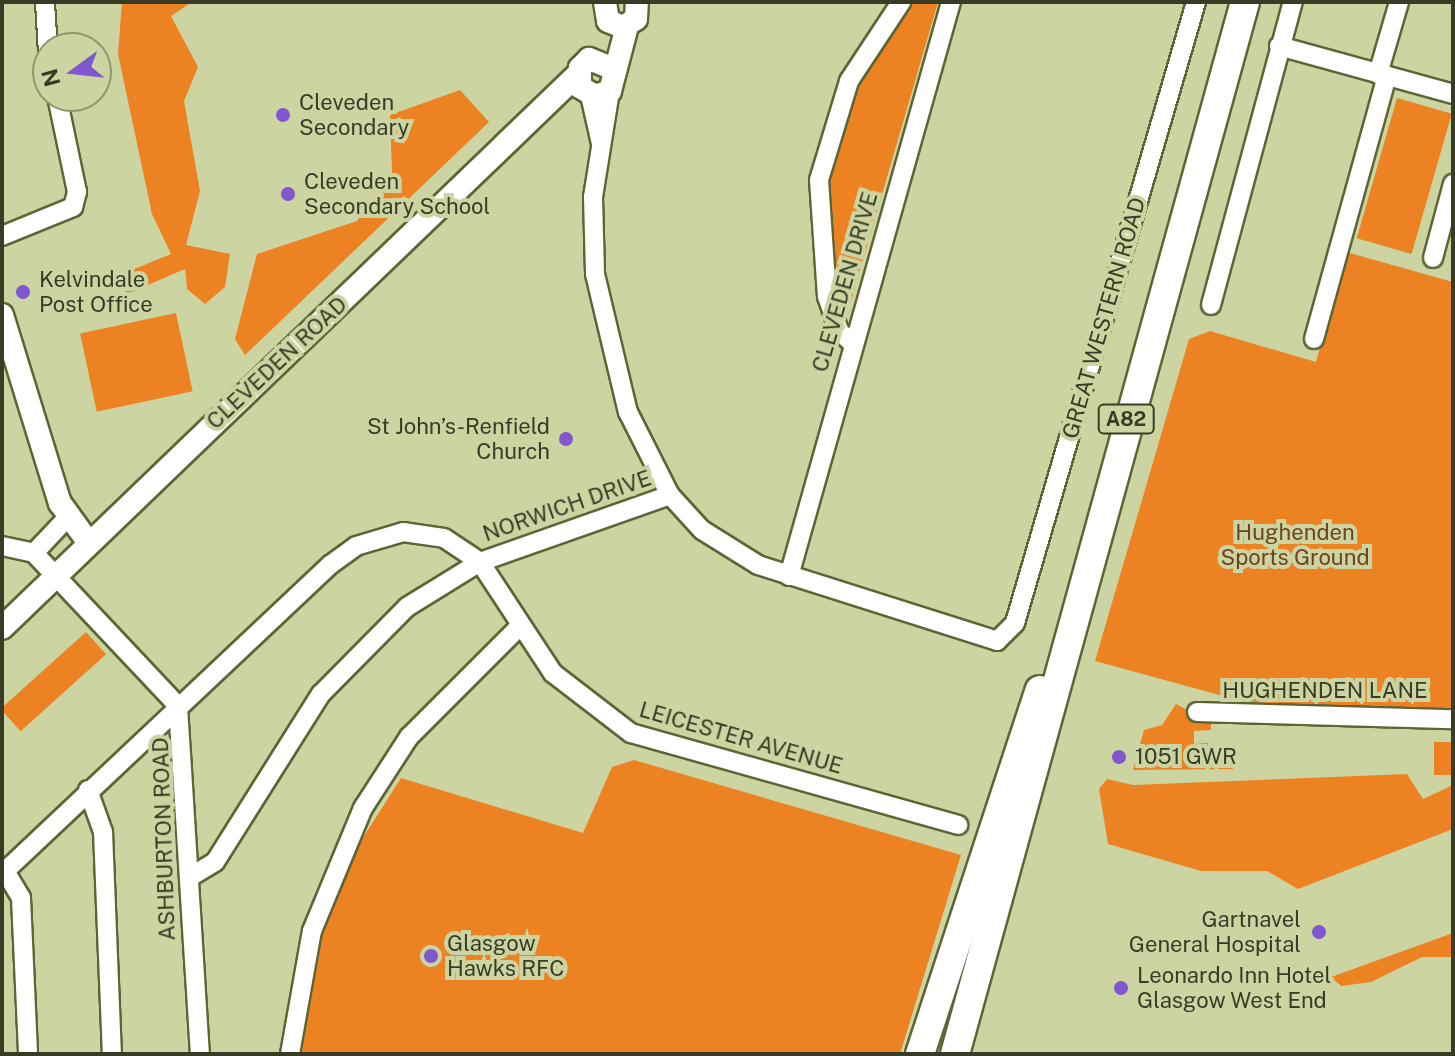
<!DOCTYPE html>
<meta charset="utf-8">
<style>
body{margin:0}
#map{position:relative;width:1455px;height:1056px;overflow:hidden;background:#ccd5a1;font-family:"Public Sans",sans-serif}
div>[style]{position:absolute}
.green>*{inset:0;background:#ec8221;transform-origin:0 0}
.roads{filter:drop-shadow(2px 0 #5e6535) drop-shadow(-2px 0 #5e6535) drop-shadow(0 2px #5e6535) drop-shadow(0 -2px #5e6535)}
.minor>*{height:18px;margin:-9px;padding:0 9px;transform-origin:9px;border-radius:9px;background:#fff}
.tertiary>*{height:22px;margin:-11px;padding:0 11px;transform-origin:11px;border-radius:11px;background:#fff}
.primary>*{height:28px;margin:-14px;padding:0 14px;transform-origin:14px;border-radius:14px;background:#fff}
.dots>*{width:22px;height:22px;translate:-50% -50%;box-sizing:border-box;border:4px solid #ccd5a1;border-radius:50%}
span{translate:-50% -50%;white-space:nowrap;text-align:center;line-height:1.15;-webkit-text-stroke:8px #ccd5a1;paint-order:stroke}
.shield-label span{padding:2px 6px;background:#ccd5a1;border:2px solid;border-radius:6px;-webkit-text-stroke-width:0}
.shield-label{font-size:20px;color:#383c27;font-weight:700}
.poi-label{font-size:22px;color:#383c27}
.left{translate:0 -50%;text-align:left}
.right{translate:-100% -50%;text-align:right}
.street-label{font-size:22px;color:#383c27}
.park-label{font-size:22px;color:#6f4220}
.frame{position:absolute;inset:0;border:4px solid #383c27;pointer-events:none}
.north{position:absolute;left:32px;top:32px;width:80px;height:80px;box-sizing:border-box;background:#ccd5a1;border:2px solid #919870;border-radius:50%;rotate:255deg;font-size:22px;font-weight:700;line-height:32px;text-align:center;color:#383c27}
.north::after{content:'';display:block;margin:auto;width:28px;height:36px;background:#8157d0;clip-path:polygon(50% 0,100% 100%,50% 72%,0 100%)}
</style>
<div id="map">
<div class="green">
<i style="clip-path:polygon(122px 2px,192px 2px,171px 16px,198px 67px,184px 101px,200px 191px,186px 245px,230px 254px,225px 287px,205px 304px,187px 289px,185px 269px,127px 294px,115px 277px,171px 254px,152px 214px,118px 54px)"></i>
<i style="clip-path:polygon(910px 2px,938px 2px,845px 322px,833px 284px,827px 204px,835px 144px,856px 86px)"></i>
<i style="clip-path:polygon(460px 90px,489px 122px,245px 355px,235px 339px,257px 254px,357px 221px,392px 172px,390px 115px)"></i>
<i style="left:1397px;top:98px;width:57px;height:146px;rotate:16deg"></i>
<i style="clip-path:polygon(1346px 252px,1453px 282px,1453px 712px,1245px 702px,1095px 661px,1189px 339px,1210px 331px,1316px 362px)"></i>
<i style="left:176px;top:313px;width:80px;height:98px;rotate:78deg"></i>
<i style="left:86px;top:632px;width:30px;height:115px;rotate:48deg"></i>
<i style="clip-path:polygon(1176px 704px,1211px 722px,1211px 730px,1194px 731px,1194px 744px,1208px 743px,1208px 759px,1233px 759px,1233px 769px,1133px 770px,1144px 730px,1162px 725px)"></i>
<i style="left:1453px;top:742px;width:33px;height:19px;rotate:90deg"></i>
<i style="clip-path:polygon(634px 760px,961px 855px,900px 1054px,299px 1054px,314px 957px,357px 847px,401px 778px,583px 833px,612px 767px)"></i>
<i style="clip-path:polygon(1407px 774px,1423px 799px,1453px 785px,1453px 829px,1298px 889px,1267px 871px,1201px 871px,1108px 844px,1099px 789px,1107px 779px,1133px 785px)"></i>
<i style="clip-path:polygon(1453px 933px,1453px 957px,1422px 957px,1371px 982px,1341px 986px,1331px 977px)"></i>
</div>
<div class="roads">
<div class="minor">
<i style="left:45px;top:2px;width:50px;rotate:86.6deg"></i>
<i style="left:1279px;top:46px;width:180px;rotate:15.4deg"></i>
<i style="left:1378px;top:74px;width:75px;rotate:-73.7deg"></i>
<i style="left:610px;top:91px;width:107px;rotate:99.1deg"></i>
<i style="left:593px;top:197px;width:77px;rotate:88.5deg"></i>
<i style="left:595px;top:274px;width:142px;rotate:76.6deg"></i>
<i style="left:628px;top:412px;width:93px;rotate:63.2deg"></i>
<i style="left:670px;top:495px;width:47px;rotate:47.6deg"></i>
<i style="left:702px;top:530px;width:66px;rotate:32deg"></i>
<i style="left:758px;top:565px;width:251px;rotate:17.6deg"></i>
<i style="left:997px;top:641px;width:25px;rotate:-45deg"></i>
<i style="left:1015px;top:623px;width:647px;rotate:-73.75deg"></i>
<i style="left:590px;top:95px;width:50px;rotate:77.3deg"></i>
<i style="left:2px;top:236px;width:77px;rotate:-22.2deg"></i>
<i style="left:73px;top:207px;width:16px;rotate:-75deg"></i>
<i style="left:77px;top:192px;width:98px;rotate:-101.8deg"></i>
<i style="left:1433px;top:258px;width:77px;rotate:-74.9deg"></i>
<i style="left:1211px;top:305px;width:314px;rotate:-74.9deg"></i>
<i style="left:1314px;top:339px;width:273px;rotate:-74.5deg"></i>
<i style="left:853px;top:344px;width:19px;rotate:-137deg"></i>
<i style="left:839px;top:331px;width:36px;rotate:-109deg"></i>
<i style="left:827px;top:297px;width:117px;rotate:-93.9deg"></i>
<i style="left:819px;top:180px;width:103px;rotate:-73.1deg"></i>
<i style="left:849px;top:81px;width:95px;rotate:-56.6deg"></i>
<i style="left:2px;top:546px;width:33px;rotate:12deg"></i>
<i style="left:34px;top:553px;width:210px;rotate:46.7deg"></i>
<i style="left:178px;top:706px;width:349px;rotate:86.4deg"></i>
<i style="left:34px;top:553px;width:48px;rotate:-46.7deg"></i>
<i style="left:789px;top:576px;width:596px;rotate:-74.24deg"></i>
<i style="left:1197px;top:712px;width:256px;rotate:1.6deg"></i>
<i style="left:88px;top:790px;width:45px;rotate:70.3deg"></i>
<i style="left:103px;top:832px;width:222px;rotate:87.7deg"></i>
<i style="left:5px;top:871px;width:31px;rotate:59deg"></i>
<i style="left:21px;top:898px;width:156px;rotate:87.4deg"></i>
<i style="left:2px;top:874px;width:451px;rotate:-43.3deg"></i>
<i style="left:330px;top:565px;width:32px;rotate:-36deg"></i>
<i style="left:356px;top:546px;width:49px;rotate:-16.6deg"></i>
<i style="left:403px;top:532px;width:41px;rotate:8.3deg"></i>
<i style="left:444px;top:538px;width:43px;rotate:33.7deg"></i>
<i style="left:480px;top:562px;width:133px;rotate:56.7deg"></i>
<i style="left:553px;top:673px;width:98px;rotate:37.6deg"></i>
<i style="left:631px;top:733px;width:340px;rotate:15.7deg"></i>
<i style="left:190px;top:877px;width:29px;rotate:-31deg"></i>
<i style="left:215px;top:862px;width:199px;rotate:-57.8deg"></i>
<i style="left:321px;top:694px;width:122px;rotate:-45.3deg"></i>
<i style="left:407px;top:607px;width:86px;rotate:-31.7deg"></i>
<i style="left:480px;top:562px;width:201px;rotate:-19.4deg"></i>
<i style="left:290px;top:1054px;width:125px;rotate:-79.9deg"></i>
<i style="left:312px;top:931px;width:133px;rotate:-67.5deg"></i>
<i style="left:363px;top:808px;width:85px;rotate:-57.1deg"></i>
<i style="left:409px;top:737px;width:156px;rotate:-45deg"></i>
</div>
<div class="tertiary">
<i style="left:605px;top:2px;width:19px;rotate:81deg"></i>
<i style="left:608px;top:21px;width:16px;rotate:22deg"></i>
<i style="left:623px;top:27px;width:15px;rotate:-32deg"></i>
<i style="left:636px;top:19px;width:17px;rotate:-87deg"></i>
<i style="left:614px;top:69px;width:27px;rotate:-158deg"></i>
<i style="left:589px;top:59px;width:13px;rotate:135deg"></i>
<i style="left:580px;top:68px;width:19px;rotate:90deg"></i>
<i style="left:580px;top:87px;width:17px;rotate:31deg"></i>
<i style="left:595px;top:96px;width:16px;rotate:-18deg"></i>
<i style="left:610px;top:91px;width:67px;rotate:-75.3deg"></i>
<i style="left:2px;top:315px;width:197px;rotate:72.9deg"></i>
<i style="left:60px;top:503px;width:49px;rotate:54.1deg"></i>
<i style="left:2px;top:628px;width:799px;rotate:-43.88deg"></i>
</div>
<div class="primary">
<i style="left:920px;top:1054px;width:383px;rotate:-71.8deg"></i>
<i style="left:955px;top:1054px;width:1091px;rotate:-74.59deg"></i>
</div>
</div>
<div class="dots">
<i style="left:283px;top:115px;background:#8157d0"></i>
<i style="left:288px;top:194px;background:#8157d0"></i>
<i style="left:23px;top:292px;background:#8157d0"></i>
<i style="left:566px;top:439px;background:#8157d0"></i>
<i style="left:1119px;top:757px;background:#8157d0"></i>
<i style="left:1319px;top:932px;background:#8157d0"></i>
<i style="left:431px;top:956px;background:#8157d0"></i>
<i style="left:1121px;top:988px;background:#8157d0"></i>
</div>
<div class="shield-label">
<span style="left:1126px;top:419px">A82</span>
</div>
<div class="poi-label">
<span class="left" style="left:299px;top:115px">Cleveden<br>Secondary</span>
<span class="left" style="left:304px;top:194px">Cleveden<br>Secondary School</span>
<span class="left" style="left:39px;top:292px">Kelvindale<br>Post Office</span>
<span class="right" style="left:550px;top:439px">St John’s-Renfield<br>Church</span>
<span class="left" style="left:1135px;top:757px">1051 GWR</span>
<span class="right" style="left:1301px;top:932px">Gartnavel<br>General Hospital</span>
<span class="left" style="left:447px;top:956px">Glasgow<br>Hawks RFC</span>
<span class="left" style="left:1137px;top:988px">Leonardo Inn Hotel<br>Glasgow West End</span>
</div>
<div class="street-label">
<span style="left:845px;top:282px;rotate:-74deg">CLEVEDEN DRIVE</span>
<span style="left:1104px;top:318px;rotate:-74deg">GREAT WESTERN ROAD</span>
<span style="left:277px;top:363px;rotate:-43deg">CLEVEDEN ROAD</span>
<span style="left:567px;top:506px;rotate:-19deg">NORWICH DRIVE</span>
<span style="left:1325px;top:691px">HUGHENDEN LANE</span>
<span style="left:741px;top:738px;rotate:16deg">LEICESTER AVENUE</span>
<span style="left:164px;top:839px;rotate:-92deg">ASHBURTON ROAD</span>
</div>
<div class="park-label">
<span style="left:1295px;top:545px">Hughenden<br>Sports Ground</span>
</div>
<div class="frame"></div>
<div class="north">N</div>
</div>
